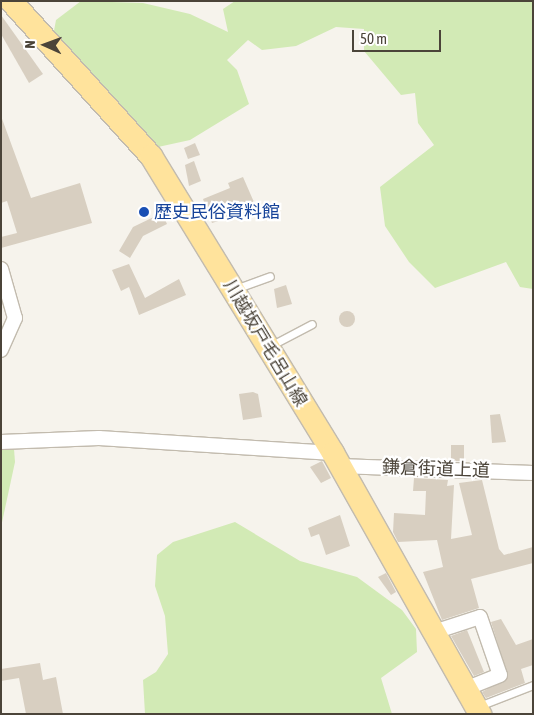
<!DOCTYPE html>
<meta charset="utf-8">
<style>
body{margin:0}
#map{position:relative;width:534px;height:715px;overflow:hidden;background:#f6f3ec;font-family:"Asap Condensed","Noto Sans JP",sans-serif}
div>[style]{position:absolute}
.green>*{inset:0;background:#d2eab5}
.building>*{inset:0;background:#d8cfc1;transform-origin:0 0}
.round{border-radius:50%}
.roads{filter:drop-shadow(1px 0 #c2bbae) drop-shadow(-1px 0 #c2bbae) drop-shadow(0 1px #c2bbae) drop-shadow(0 -1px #c2bbae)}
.lane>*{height:7px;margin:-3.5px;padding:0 3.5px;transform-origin:3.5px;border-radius:3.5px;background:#fff}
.street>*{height:14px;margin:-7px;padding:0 7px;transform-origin:7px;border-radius:7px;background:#fff}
.primary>*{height:22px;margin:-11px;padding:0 11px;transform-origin:11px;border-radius:11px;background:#ffe39c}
.dots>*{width:14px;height:14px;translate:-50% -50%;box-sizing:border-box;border:2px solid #fff;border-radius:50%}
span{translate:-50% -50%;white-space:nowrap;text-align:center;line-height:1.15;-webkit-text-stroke:4.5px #fff;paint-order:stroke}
.transit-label{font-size:18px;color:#164399}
.left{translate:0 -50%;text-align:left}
.street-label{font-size:18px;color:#4b4439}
.frame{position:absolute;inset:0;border:2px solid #4b4439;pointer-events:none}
.north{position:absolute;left:20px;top:20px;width:50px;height:50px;-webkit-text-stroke:4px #fff;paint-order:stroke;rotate:272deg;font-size:14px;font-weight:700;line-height:20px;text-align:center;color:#4b4439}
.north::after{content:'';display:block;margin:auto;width:18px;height:22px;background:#4b4439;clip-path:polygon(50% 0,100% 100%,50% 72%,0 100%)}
.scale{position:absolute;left:352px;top:30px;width:89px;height:22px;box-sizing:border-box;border:2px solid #4b4439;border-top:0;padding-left:6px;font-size:15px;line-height:18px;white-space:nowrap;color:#4b4439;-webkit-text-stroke:4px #fff;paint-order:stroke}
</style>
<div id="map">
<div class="green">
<i style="clip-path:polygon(81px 1px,143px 3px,190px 14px,228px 32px,223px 9px,235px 1px,533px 1px,533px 289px,520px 287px,506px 262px,435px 288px,409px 262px,385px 226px,380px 187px,434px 145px,418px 123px,415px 93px,401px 95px,364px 51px,364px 29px,336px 27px,296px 46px,262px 50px,248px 40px,227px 60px,237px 70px,249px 104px,190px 140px,158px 147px,53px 36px,56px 20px)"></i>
<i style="clip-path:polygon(1px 448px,14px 449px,15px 462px,1px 527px)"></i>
<i style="clip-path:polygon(235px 522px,300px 561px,357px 577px,402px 610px,416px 629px,417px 652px,381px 678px,392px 714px,145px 714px,143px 680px,156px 672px,168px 654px,165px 616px,155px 586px,157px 555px,173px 542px)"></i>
</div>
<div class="building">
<i style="clip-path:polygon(1px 15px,43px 74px,29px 83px,1px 34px)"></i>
<i style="clip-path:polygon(1px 116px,31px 198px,80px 183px,92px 223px,1px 248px,1px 237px,17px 233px,7px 201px,1px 203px)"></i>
<i style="clip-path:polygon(195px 143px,200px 155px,188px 159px,184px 148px)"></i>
<i style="clip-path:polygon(194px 161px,201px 181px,189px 186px,185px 165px)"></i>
<i style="clip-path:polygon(243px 177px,257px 209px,212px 223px,203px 199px,230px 188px,228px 183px)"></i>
<i style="clip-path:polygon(162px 213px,167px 224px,143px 236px,130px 258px,119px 251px,133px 227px)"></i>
<i style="clip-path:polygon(129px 264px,145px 298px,179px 279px,186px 295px,139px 315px,129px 287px,121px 291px,112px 270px)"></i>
<i style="clip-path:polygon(286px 285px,292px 304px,277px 308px,274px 289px)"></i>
<i class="round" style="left:339px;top:311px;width:16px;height:16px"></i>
<i style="clip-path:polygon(253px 392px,258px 394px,262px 417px,243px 420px,239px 394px)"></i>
<i style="clip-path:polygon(500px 414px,506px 442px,492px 443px,490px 415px)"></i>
<i style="left:451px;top:445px;width:13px;height:16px"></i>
<i style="clip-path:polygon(322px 461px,331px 478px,321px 483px,310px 467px)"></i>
<i style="clip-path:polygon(414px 478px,448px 480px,447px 486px,454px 485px,451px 539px,472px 535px,459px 483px,482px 480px,499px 549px,504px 555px,533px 547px,533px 563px,471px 579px,479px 608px,442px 620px,423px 572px,443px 567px,437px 540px,398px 542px,393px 532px,394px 513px,425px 515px,426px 491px,413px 491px)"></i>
<i style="clip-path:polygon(340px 515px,350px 546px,326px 555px,319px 534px,311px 537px,308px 528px)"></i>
<i style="clip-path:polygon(386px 573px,396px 592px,391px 595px,378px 577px)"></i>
<i style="clip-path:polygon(501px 619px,516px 645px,533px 639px,533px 665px,521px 669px,525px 683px,486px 698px,482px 692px,508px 677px,491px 622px)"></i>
<i style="clip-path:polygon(467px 630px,484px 672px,474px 676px,451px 636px)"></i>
<i style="clip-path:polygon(40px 663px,43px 680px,56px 677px,63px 714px,26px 714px,19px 678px,1px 681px,1px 669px)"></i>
</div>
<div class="roads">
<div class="lane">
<i style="left:235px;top:289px;width:37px;rotate:-20deg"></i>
<i style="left:270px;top:346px;width:47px;rotate:-27.6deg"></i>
<i style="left:479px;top:706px;width:58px;rotate:-21.3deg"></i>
</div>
<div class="street">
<i style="left:1px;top:269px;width:51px;rotate:74.1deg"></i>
<i style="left:15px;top:318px;width:35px;rotate:114deg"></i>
<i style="left:1px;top:442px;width:98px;rotate:-2.3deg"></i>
<i style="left:99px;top:438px;width:234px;rotate:3.7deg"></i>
<i style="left:339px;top:466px;width:194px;rotate:2.1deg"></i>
<i style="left:434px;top:632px;width:48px;rotate:-18.1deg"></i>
<i style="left:480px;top:617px;width:61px;rotate:71deg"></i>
<i style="left:500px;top:675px;width:37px;rotate:158deg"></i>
</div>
<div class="primary">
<i style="left:11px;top:1px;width:209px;rotate:47.9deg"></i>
<i style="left:151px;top:156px;width:348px;rotate:58.5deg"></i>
<i style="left:333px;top:453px;width:300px;rotate:60.6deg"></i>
</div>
</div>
<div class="dots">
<i style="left:144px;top:212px;background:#1a4fb4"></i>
</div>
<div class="transit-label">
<span class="left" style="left:154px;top:212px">歴史民俗資料館</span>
</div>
<div class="street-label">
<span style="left:265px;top:343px;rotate:59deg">川越坂戸毛呂山線</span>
<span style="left:436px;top:469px;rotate:2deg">鎌倉街道上道</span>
</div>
<div class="frame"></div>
<div class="north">N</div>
<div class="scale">50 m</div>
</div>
